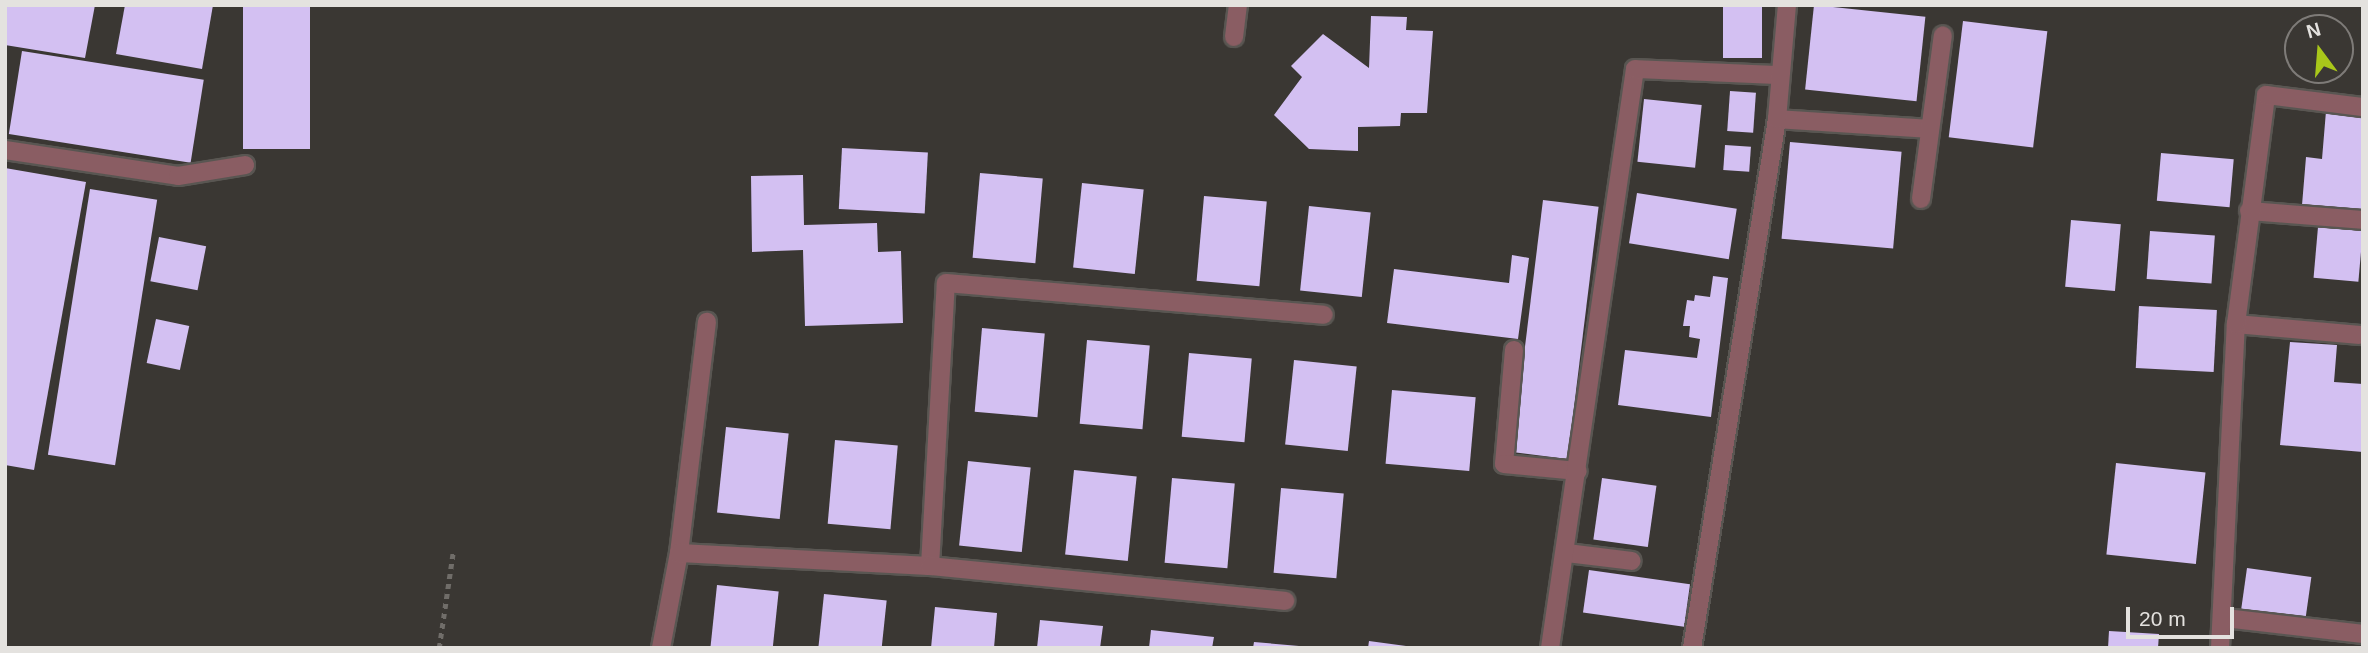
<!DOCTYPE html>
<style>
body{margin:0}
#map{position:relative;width:2368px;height:653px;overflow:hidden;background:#3a3733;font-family:Arial,sans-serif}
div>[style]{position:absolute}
.building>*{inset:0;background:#d3c0f2;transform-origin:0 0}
.path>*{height:4.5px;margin-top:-2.25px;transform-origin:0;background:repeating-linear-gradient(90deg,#706d69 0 5px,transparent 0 10px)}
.roads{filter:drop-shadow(2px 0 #595652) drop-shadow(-2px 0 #595652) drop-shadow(0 2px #595652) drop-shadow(0 -2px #595652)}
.lane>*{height:18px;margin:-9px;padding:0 9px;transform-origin:9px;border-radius:9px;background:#8a5d63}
.street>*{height:18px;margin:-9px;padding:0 9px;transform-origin:9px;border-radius:9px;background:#8a5d63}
span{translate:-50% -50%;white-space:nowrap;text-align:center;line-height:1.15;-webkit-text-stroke:7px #3a3733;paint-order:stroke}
.frame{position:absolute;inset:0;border:7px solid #e4e2df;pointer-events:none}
.north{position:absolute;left:2284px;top:14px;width:70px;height:70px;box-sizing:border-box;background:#3a3733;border:2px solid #7e7b78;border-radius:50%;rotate:344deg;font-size:19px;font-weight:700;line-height:28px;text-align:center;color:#e4e2df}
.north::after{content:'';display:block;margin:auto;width:24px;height:32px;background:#a9c71a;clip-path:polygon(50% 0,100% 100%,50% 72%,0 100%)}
.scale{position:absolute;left:2126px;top:607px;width:108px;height:32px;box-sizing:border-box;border:4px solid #e4e2df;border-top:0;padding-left:9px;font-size:21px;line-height:24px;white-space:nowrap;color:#e4e2df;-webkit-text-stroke:5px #3a3733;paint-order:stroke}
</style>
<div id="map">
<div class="building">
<i style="clip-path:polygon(7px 5px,95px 5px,85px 58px,5px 45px)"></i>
<i style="clip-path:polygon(125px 5px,213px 5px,202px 69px,116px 54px)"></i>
<i style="left:243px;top:5px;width:67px;height:144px"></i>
<i style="left:1723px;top:5px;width:39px;height:53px"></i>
<i style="left:1814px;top:5px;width:112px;height:85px;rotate:6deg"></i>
<i style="clip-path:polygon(1371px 16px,1407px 17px,1406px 30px,1433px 31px,1427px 113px,1401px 113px,1400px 126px,1358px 127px,1358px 151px,1309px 149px,1274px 115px,1302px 77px,1291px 66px,1323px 34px,1369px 68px)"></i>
<i style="left:1963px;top:21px;width:85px;height:117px;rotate:7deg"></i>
<i style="left:22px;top:51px;width:184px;height:84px;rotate:9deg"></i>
<i style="left:1730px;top:91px;width:26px;height:40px;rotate:4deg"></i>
<i style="left:1644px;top:99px;width:58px;height:63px;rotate:6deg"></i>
<i style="clip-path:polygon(2326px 111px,2363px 114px,2363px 211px,2302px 205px,2306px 157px,2322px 159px)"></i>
<i style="left:1790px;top:142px;width:112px;height:97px;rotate:5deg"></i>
<i style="left:1725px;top:145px;width:26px;height:25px;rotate:4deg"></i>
<i style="left:842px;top:148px;width:86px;height:61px;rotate:3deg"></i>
<i style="left:2161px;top:153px;width:73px;height:48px;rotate:5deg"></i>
<i style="clip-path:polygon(5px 168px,86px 182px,34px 470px,5px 465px)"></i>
<i style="left:980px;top:173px;width:63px;height:85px;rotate:5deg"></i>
<i style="clip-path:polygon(803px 175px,804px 225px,877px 223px,878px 252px,901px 251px,903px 323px,805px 326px,803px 250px,752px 252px,751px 176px)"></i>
<i style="left:1082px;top:183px;width:62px;height:85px;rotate:6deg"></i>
<i style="left:90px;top:189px;width:68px;height:269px;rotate:9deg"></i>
<i style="left:1637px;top:193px;width:101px;height:51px;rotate:9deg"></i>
<i style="left:1204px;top:196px;width:63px;height:85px;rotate:5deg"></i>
<i style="left:1543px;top:200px;width:56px;height:254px;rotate:7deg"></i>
<i style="left:1309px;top:206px;width:62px;height:85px;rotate:6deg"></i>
<i style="left:2071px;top:220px;width:50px;height:67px;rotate:5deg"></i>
<i style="left:2318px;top:227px;width:45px;height:51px;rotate:5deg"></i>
<i style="left:2150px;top:231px;width:65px;height:48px;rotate:4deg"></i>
<i style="left:159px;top:237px;width:48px;height:45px;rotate:11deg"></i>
<i style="clip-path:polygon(1512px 255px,1529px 258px,1518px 339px,1387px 323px,1394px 269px,1509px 283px)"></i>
<i style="clip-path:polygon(1713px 276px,1728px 278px,1711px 417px,1618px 405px,1625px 350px,1697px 358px,1700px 339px,1689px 337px,1690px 326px,1683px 326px,1687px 300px,1694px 301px,1695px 295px,1710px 297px)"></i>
<i style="left:2139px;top:306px;width:78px;height:62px;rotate:3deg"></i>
<i style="left:156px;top:319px;width:34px;height:45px;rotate:12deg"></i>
<i style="left:982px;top:328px;width:63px;height:84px;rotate:5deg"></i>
<i style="left:1087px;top:340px;width:63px;height:84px;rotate:5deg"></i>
<i style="clip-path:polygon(2290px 342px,2337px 345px,2334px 382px,2363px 384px,2363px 452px,2280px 445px)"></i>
<i style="left:1189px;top:353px;width:63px;height:84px;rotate:5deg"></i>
<i style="left:1294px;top:360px;width:63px;height:85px;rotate:6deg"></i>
<i style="left:1392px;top:390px;width:84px;height:74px;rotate:5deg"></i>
<i style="left:726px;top:427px;width:63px;height:86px;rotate:6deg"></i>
<i style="left:835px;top:440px;width:63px;height:84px;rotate:5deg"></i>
<i style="left:968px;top:461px;width:63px;height:85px;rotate:6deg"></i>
<i style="left:2116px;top:463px;width:90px;height:92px;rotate:6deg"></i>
<i style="left:1074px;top:470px;width:63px;height:85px;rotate:6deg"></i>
<i style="left:1172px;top:478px;width:63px;height:85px;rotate:5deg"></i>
<i style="left:1602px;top:478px;width:55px;height:62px;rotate:8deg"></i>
<i style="left:1281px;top:488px;width:63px;height:85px;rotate:5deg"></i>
<i style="left:2247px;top:568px;width:65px;height:45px;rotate:8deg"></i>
<i style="left:1589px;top:570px;width:102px;height:43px;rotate:8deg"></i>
<i style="left:717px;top:585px;width:62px;height:63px;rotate:6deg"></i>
<i style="left:824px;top:594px;width:63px;height:54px;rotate:6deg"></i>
<i style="clip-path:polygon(935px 607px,997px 613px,994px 648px,931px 648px)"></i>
<i style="clip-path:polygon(1040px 620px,1103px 626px,1100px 648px,1037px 648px)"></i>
<i style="clip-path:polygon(1151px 630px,1214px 637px,1212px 648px,1149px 648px)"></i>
<i style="clip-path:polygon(2109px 631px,2159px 634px,2158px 648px,2108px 648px)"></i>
<i style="clip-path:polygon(1369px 641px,1406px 646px,1406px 648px,1368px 648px)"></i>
<i style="clip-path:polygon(1254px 642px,1299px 646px,1299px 648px,1253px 648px)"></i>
</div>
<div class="path">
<i style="left:439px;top:648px;width:97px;rotate:-81.7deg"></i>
</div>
<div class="roads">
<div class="lane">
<i style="left:1234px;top:37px;width:32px;rotate:-83deg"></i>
<i style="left:5px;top:150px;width:175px;rotate:8.5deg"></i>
<i style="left:178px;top:176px;width:68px;rotate:-9.3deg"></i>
</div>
<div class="street">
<i style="left:1777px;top:119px;width:153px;rotate:3.7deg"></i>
<i style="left:1921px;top:199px;width:165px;rotate:-82.4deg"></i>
<i style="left:2249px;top:211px;width:114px;rotate:4.5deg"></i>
<i style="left:2236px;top:324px;width:124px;rotate:5.1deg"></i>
<i style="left:1514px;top:350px;width:114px;rotate:95deg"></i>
<i style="left:1504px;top:464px;width:74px;rotate:5.4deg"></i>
<i style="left:679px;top:553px;width:233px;rotate:-83.1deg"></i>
<i style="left:1567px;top:553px;width:65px;rotate:7deg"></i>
<i style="left:930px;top:566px;width:283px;rotate:-86.8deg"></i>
<i style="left:946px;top:283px;width:379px;rotate:4.8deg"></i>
<i style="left:2225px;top:618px;width:139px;rotate:6.6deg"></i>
<i style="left:661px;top:648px;width:97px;rotate:-79.3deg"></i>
<i style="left:679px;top:553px;width:251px;rotate:3deg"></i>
<i style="left:930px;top:566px;width:357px;rotate:5.6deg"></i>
<i style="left:1550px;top:648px;width:585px;rotate:-81.65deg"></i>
<i style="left:1635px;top:69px;width:144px;rotate:2.4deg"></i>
<i style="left:1692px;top:648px;width:536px;rotate:-80.87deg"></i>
<i style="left:1777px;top:119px;width:114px;rotate:-85deg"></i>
<i style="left:2220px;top:648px;width:324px;rotate:-87.2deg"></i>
<i style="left:2236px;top:324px;width:231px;rotate:-82.5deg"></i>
<i style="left:2266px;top:95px;width:98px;rotate:7.1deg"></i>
</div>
</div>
<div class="frame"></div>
<div class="north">N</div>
<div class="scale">20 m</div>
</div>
